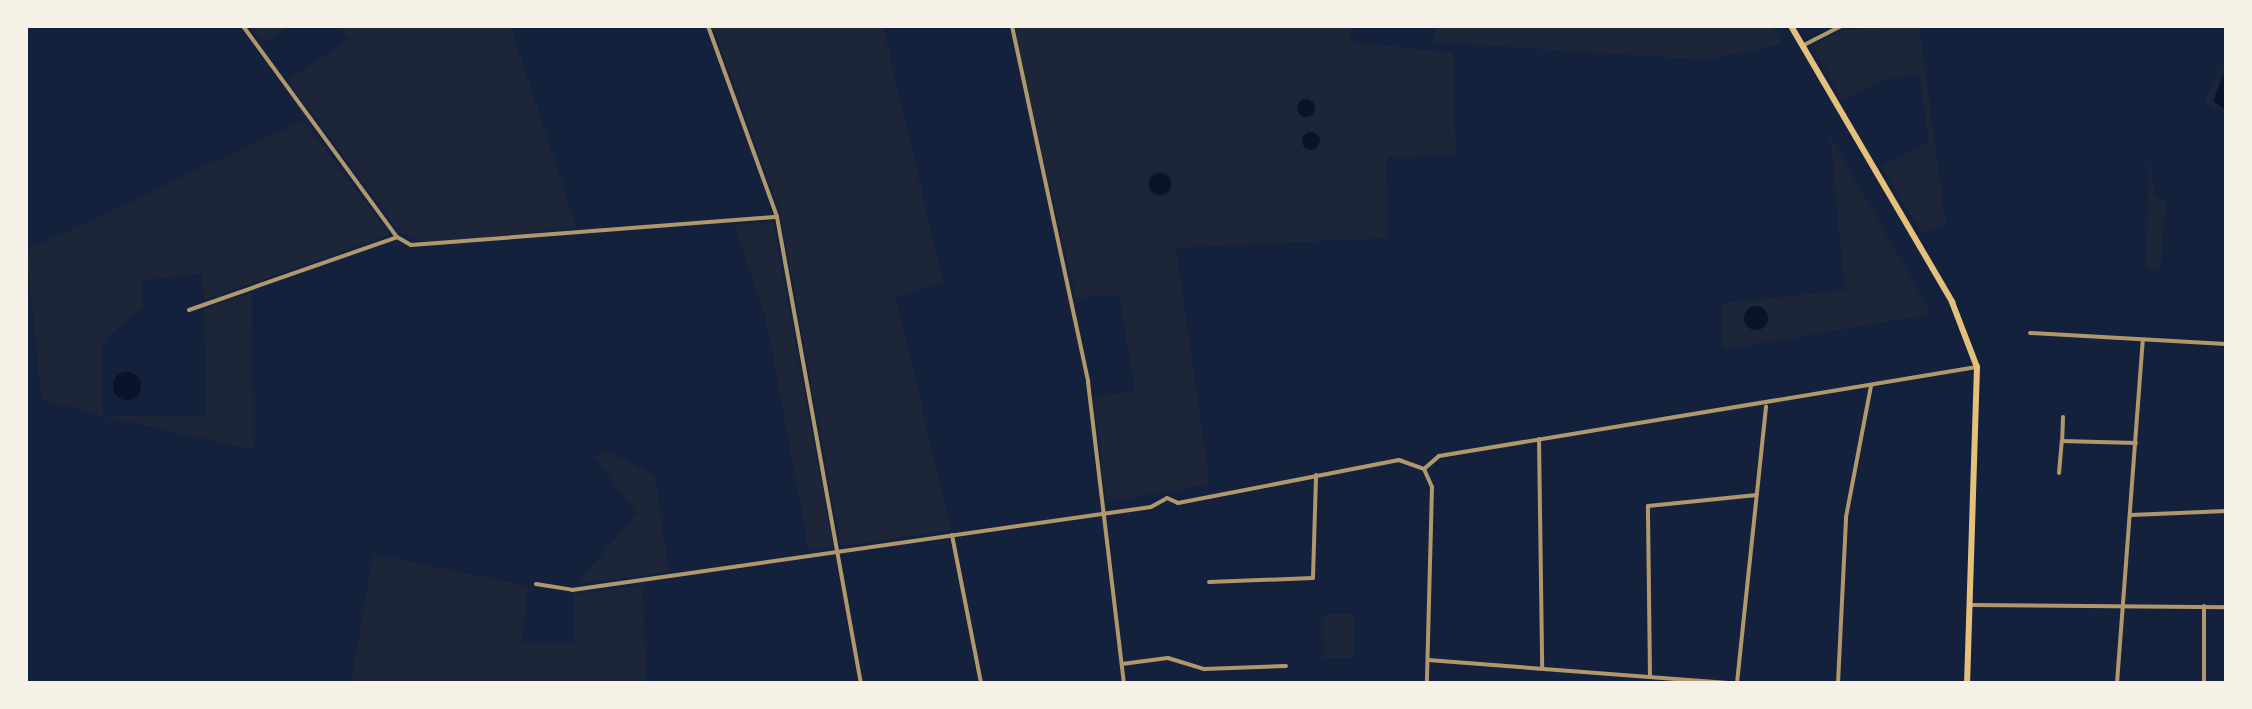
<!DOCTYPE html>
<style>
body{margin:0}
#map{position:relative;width:2252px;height:709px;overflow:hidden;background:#14213d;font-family:"Golos Text",sans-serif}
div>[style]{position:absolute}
.green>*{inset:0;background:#1d2539;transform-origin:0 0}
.water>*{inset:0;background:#0b132b}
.round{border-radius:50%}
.minor>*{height:4px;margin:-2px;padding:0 2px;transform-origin:2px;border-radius:2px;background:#b1986c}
.secondary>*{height:6px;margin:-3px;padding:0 3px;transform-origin:3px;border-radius:3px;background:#e5c07b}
span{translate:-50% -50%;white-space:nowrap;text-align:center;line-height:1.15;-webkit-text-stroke:7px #f6f1e7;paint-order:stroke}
.frame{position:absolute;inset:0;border:28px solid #f6f1e7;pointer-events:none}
</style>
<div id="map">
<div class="green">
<i style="clip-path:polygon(251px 26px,292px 26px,263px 43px)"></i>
<i style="clip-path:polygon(339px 26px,510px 26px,577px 228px,431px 243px,400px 233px,288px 80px,349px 40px)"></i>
<i style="clip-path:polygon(713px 26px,883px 26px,943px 281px,896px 297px,951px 530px,841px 546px,780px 213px)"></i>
<i style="clip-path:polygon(1013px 26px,1351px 26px,1351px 42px,1453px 53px,1456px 156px,1387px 157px,1388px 238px,1176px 248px,1210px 484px,1106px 502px,1094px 397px,1135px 391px,1119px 295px,1076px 298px)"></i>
<i style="clip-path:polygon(1435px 26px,1772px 26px,1782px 44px,1705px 60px,1434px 42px)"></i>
<i style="clip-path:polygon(1919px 26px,1946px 224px,1922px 233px,1881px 166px,1929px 142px,1919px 76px,1891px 77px,1842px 101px,1813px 45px,1843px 30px)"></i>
<i style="clip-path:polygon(2225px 59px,2213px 101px,2226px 114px,2204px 101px)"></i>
<i style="clip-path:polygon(303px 120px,390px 235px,204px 300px,202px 273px,142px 281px,143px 307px,103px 341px,103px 416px,206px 415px,204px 309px,252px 293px,253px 450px,103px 416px,42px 400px,26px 251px)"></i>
<i style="clip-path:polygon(1830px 136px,1932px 314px,1723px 350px,1723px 303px,1845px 290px)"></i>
<i style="clip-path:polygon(2149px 156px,2155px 196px,2166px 202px,2160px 272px,2146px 268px)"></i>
<i style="clip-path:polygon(773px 222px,833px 547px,809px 551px,766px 319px,734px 225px)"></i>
<i style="clip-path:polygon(609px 451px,655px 476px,669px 572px,576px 584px,637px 514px,595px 457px)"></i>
<i style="clip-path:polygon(373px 554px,528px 586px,522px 643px,575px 643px,574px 594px,643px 586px,646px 683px,351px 683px)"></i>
<i style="left:1353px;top:614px;width:44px;height:30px;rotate:89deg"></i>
</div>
<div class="water">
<i style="clip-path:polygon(2226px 69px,2226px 109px,2213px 102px)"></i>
<i class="round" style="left:1297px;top:99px;width:18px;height:18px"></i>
<i class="round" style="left:1302px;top:132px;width:18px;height:18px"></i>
<i class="round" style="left:1149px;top:173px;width:22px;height:22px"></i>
<i class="round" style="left:1744px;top:306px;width:24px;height:24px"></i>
<i class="round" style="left:113px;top:372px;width:28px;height:28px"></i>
</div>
<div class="minor">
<i style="left:243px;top:26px;width:261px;rotate:53.9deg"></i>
<i style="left:397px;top:237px;width:16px;rotate:30deg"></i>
<i style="left:411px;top:245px;width:367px;rotate:-4.4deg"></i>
<i style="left:708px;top:26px;width:203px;rotate:70.1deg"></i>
<i style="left:777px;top:217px;width:474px;rotate:79.8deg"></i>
<i style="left:1012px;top:26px;width:364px;rotate:77.9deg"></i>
<i style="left:1088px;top:382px;width:303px;rotate:83.2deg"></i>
<i style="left:1802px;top:46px;width:44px;rotate:-27.1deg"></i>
<i style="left:189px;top:310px;width:220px;rotate:-19.3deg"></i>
<i style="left:2030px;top:333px;width:196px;rotate:3.2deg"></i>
<i style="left:2063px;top:417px;width:24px;rotate:92deg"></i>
<i style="left:2062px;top:441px;width:74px;rotate:1.5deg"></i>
<i style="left:1539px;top:439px;width:229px;rotate:89.2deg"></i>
<i style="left:1424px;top:469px;width:20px;rotate:-41deg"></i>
<i style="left:1439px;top:456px;width:545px;rotate:-9.39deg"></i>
<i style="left:2059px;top:473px;width:32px;rotate:-85deg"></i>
<i style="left:2131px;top:515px;width:95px;rotate:-2.4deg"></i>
<i style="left:952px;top:535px;width:151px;rotate:78.9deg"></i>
<i style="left:1209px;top:582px;width:104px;rotate:-2.2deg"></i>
<i style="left:1313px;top:578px;width:103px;rotate:-88.3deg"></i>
<i style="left:536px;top:584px;width:36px;rotate:9deg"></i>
<i style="left:572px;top:590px;width:585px;rotate:-8.16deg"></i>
<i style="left:1151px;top:507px;width:18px;rotate:-29deg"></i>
<i style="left:1167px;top:498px;width:12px;rotate:24deg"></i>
<i style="left:1178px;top:503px;width:225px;rotate:-11deg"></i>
<i style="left:1399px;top:460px;width:27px;rotate:20deg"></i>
<i style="left:1424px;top:469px;width:20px;rotate:66deg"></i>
<i style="left:1432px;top:487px;width:196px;rotate:91.5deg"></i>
<i style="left:1972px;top:605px;width:254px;rotate:0.5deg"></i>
<i style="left:2204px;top:606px;width:77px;rotate:90deg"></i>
<i style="left:1428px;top:660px;width:301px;rotate:4.4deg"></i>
<i style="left:1122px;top:664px;width:46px;rotate:-7.4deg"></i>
<i style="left:1168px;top:658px;width:38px;rotate:17deg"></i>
<i style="left:1204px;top:669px;width:82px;rotate:-2.1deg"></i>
<i style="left:1650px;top:677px;width:171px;rotate:-90.7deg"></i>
<i style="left:1648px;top:506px;width:109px;rotate:-5.8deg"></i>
<i style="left:1737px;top:683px;width:278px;rotate:-84deg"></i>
<i style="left:1838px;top:683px;width:166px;rotate:-87.2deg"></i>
<i style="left:1846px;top:517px;width:133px;rotate:-79.2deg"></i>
<i style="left:2117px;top:683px;width:343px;rotate:-85.7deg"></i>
</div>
<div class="secondary">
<i style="left:1791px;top:26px;width:320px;rotate:59.7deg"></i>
<i style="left:1952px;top:302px;width:70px;rotate:69deg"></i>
<i style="left:1977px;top:367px;width:316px;rotate:91.8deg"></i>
</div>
<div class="frame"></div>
</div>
